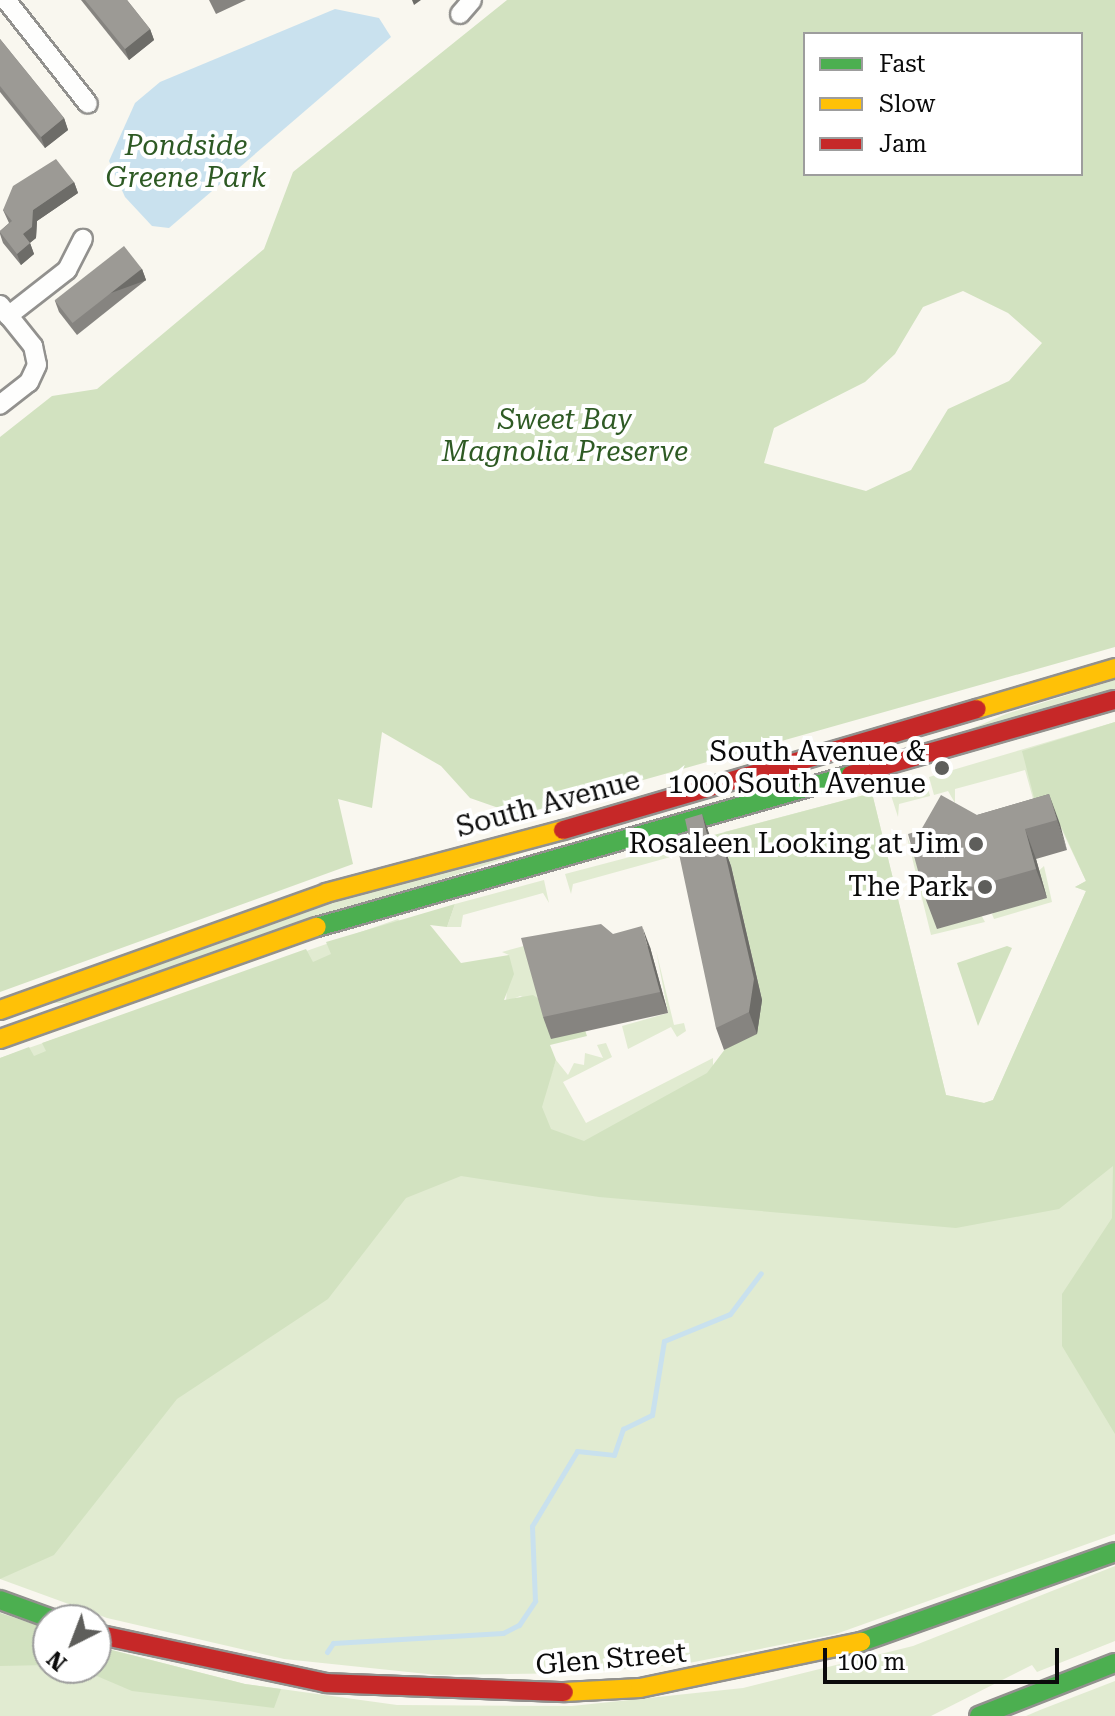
<!DOCTYPE html>
<style>
body{margin:0}
#map{position:relative;width:1115px;height:1716px;overflow:hidden;background:#f9f7ef;font-family:"Roboto Serif",serif}
div>[style]{position:absolute}
.green>*{inset:0;background:#e1ebd1}
.forest>*{inset:0;background:#d2e2c0}
.water>*{inset:0;background:#c9e1ee}
.stream>*{height:5px;margin:-2.5px;padding:0 2.5px;transform-origin:2.5px;border-radius:2.5px;background:#c9e1ee}
.roads{filter:drop-shadow(2px 0 #92918e) drop-shadow(-2px 0 #92918e) drop-shadow(0 2px #92918e) drop-shadow(0 -2px #92918e)}
.street>*{height:18px;margin:-9px;padding:0 9px;transform-origin:9px;border-radius:9px;background:#fefefd}
.fast>*{height:18px;margin:-9px;padding:0 9px;transform-origin:9px;border-radius:9px;background:#4caf50}
.slow>*{height:18px;margin:-9px;padding:0 9px;transform-origin:9px;border-radius:9px;background:#ffc107}
.jam>*{height:18px;margin:-9px;padding:0 9px;transform-origin:9px;border-radius:9px;background:#c62828}
.wall>*{inset:0;background:#868480}
.shaded-wall>*{inset:0;background:#6d6c68;transform-origin:0 0}
.building>*{inset:0;background:#9c9a95;transform-origin:0 0}
.dots>*{width:22px;height:22px;translate:-50% -50%;box-sizing:border-box;border:4px solid #fff;border-radius:50%}
span{translate:-50% -50%;white-space:nowrap;text-align:center;line-height:1.15;-webkit-text-stroke:8px #fff;paint-order:stroke}
.park-label{font-size:28px;color:#2e5a24;font-style:italic}
.poi-label{font-size:28px;color:#0b0b0b}
.right{translate:-100% -50%;text-align:right}
.street-label{font-size:28px;color:#0b0b0b}
.legend{position:absolute;left:803px;top:32px;width:280px;height:144px;box-sizing:border-box;background:#fff;border:2px solid #9d9d9d;margin:0;padding:10px 14px;list-style:none;font-size:24px;color:#0b0b0b}
.legend li{display:flex;align-items:center;gap:16px;height:40px}
.legend b{width:40px;border:2px solid #9d9d9d}
.north{position:absolute;left:32px;top:1604px;width:80px;height:80px;box-sizing:border-box;background:#fff;border:2px solid #9d9d9d;border-radius:50%;rotate:222deg;font-size:22px;font-weight:700;line-height:32px;text-align:center;color:#0b0b0b}
.north::after{content:'';display:block;margin:auto;width:28px;height:36px;background:#5e5e5b;clip-path:polygon(50% 0,100% 100%,50% 72%,0 100%)}
.scale{position:absolute;left:823px;top:1648px;width:236px;height:36px;box-sizing:border-box;border:4px solid #0b0b0b;border-top:0;padding-left:10px;font-size:24px;line-height:28px;white-space:nowrap;color:#0b0b0b;-webkit-text-stroke:6px #fff;paint-order:stroke}
</style>
<div id="map">
<div class="green">
<i style="clip-path:polygon(1115px 680px,1115px 691px,952px 737px,1006px 714px)"></i>
<i style="clip-path:polygon(1115px 722px,1115px 1534px,836px 1634px,684px 1664px,582px 1673px,437px 1675px,284px 1659px,107px 1618px,0 1579px,0 1058px,398px 919px,546px 1090px,556px 1060px,568px 1075px,574px 1063px,584px 1065px,585px 1053px,603px 1058px,597px 1045px,606px 1043px,612px 1057px,563px 1082px,586px 1123px,713px 1058px,713px 1068px,757px 1034px,762px 1000px,724px 832px,872px 793px,946px 1095px,984px 1103px,993px 1100px,1074px 919px,1086px 891px,1075px 887px,1086px 881px,1059px 824px,1037px 813px,1025px 770px,955px 789px,955px 803px,948px 791px,934px 795px,929px 777px)"></i>
<i style="clip-path:polygon(925px 778px,930px 796px,899px 804px,898px 817px,889px 789px)"></i>
<i style="clip-path:polygon(907px 837px,912px 849px,940px 841px,985px 922px,931px 935px)"></i>
<i style="clip-path:polygon(683px 843px,685px 853px,573px 884px,571px 894px,565px 874px)"></i>
<i style="clip-path:polygon(534px 849px,66px 1003px,48px 1003px,365px 888px)"></i>
<i style="clip-path:polygon(1044px 866px,1052px 902px,994px 919px,992px 914px)"></i>
<i style="clip-path:polygon(544px 880px,549px 903px,543px 893px,463px 915px,461px 927px,447px 927px,455px 904px)"></i>
<i style="clip-path:polygon(561px 936px,541px 1004px,520px 996px,506px 1002px,509px 955px,502px 952px)"></i>
<i style="clip-path:polygon(656px 950px,674px 1025px,684px 1023px,686px 1031px,677px 1037px,671px 1027px,628px 1049px,622px 1026px,668px 1013px)"></i>
<i style="clip-path:polygon(1115px 1566px,1115px 1641px,1037px 1672px,1032px 1665px,931px 1716px,0 1716px,0 1613px,48px 1629px,48px 1668px,96px 1668px,96px 1646px,245px 1684px,397px 1705px,572px 1706px,743px 1688px,913px 1646px)"></i>
<i style="clip-path:polygon(1115px 1681px,1115px 1716px,1026px 1716px,1040px 1710px)"></i>
</div>
<div class="forest">
<i style="clip-path:polygon(evenodd,507px 0,1115px 0,1115px 647px,519px 815px,470px 798px,441px 766px,382px 732px,372px 808px,338px 799px,353px 864px,0 992px,0 437px,52px 396px,97px 389px,264px 249px,293px 172px,507px 0,805px 34px,1081px 34px,1081px 174px,805px 174px,805px 34px,507px 0,963px 291px,1008px 313px,1042px 343px,1009px 381px,948px 409px,911px 470px,866px 491px,764px 463px,774px 428px,865px 382px,895px 354px,923px 307px,963px 291px)"></i>
<i style="clip-path:polygon(1115px 722px,1115px 1434px,1062px 1346px,1062px 1294px,1112px 1218px,1113px 1166px,1059px 1209px,956px 1228px,599px 1197px,461px 1176px,406px 1198px,328px 1299px,177px 1399px,54px 1555px,0 1579px,0 1058px,29px 1047px,34px 1056px,46px 1051px,42px 1043px,306px 949px,313px 962px,331px 954px,326px 942px,455px 904px,447px 927px,430px 925px,461px 963px,509px 955px,514px 974px,504px 1000px,533px 995px,585px 1030px,587px 1036px,550px 1045px,556px 1060px,542px 1107px,551px 1129px,584px 1141px,707px 1073px,762px 1000px,731px 866px,726px 851px,715px 857px,710px 836px,872px 793px,946px 1095px,984px 1103px,993px 1100px,1086px 891px,1075px 887px,1086px 881px,1060px 824px,1038px 813px,1022px 751px)"></i>
<i style="clip-path:polygon(1007px 946px,1012px 948px,978px 1026px,957px 963px)"></i>
<i style="clip-path:polygon(0 1613px,48px 1629px,48px 1665px,0 1666px)"></i>
<i style="clip-path:polygon(96px 1646px,245px 1684px,281px 1689px,274px 1708px,132px 1691px,78px 1668px,96px 1668px)"></i>
</div>
<div class="water">
<i style="clip-path:polygon(335px 9px,379px 18px,391px 37px,169px 228px,152px 226px,125px 197px,109px 161px,135px 103px,160px 82px)"></i>
</div>
<div class="stream">
<i style="left:327px;top:1652px;width:11px;rotate:-56deg"></i>
<i style="left:333px;top:1643px;width:170px;rotate:-3.4deg"></i>
<i style="left:503px;top:1633px;width:18px;rotate:-27deg"></i>
<i style="left:519px;top:1625px;width:29px;rotate:-56deg"></i>
<i style="left:535px;top:1601px;width:75px;rotate:-92.3deg"></i>
<i style="left:532px;top:1526px;width:87px;rotate:-59deg"></i>
<i style="left:577px;top:1451px;width:37px;rotate:6deg"></i>
<i style="left:614px;top:1455px;width:28px;rotate:-71deg"></i>
<i style="left:623px;top:1429px;width:32px;rotate:-26deg"></i>
<i style="left:652px;top:1415px;width:75px;rotate:-80.8deg"></i>
<i style="left:664px;top:1341px;width:71px;rotate:-22.2deg"></i>
<i style="left:730px;top:1314px;width:51px;rotate:-52.9deg"></i>
</div>
<div class="roads">
<div class="street">
<i style="left:6px;top:0;width:132px;rotate:51.7deg"></i>
<i style="left:460px;top:14px;width:18px;rotate:-49deg"></i>
<i style="left:0;top:305px;width:53px;rotate:51.2deg"></i>
<i style="left:33px;top:346px;width:19px;rotate:78deg"></i>
<i style="left:37px;top:365px;width:19px;rotate:115deg"></i>
<i style="left:29px;top:382px;width:37px;rotate:142deg"></i>
<i style="left:8px;top:316px;width:75px;rotate:-37.9deg"></i>
<i style="left:67px;top:270px;width:35px;rotate:-63deg"></i>
</div>
<div class="fast">
<i style="left:317px;top:927px;width:555px;rotate:-15.89deg"></i>
<i style="left:0;top:1600px;width:59px;rotate:20deg"></i>
<i style="left:861px;top:1642px;width:269px;rotate:-19.5deg"></i>
<i style="left:979px;top:1716px;width:146px;rotate:-21.3deg"></i>
</div>
<div class="slow">
<i style="left:977px;top:709px;width:144px;rotate:-16.5deg"></i>
<i style="left:0;top:1010px;width:346px;rotate:-19.7deg"></i>
<i style="left:326px;top:893px;width:245px;rotate:-14.9deg"></i>
<i style="left:0;top:1039px;width:336px;rotate:-19.5deg"></i>
<i style="left:564px;top:1692px;width:76px;rotate:-3deg"></i>
<i style="left:640px;top:1688px;width:226px;rotate:-11.8deg"></i>
</div>
<div class="jam">
<i style="left:851px;top:775px;width:274px;rotate:-15.9deg"></i>
<i style="left:563px;top:830px;width:431px;rotate:-16.3deg"></i>
<i style="left:96px;top:1634px;width:235px;rotate:12deg"></i>
<i style="left:326px;top:1683px;width:238px;rotate:2.2deg"></i>
</div>
</div>
<div class="wall">
<i style="clip-path:polygon(81px 0,127px 0,150px 29px,154px 40px,129px 60px)"></i>
<i style="clip-path:polygon(209px 0,246px 0,216px 14px)"></i>
<i style="clip-path:polygon(0 39px,64px 118px,68px 130px,45px 148px,0 92px)"></i>
<i style="clip-path:polygon(74px 182px,78px 193px,37px 221px,36px 238px,30px 243px,34px 254px,21px 265px,3px 243px,0 234px,0 231px,9px 223px,3px 210px)"></i>
<i style="clip-path:polygon(142px 269px,146px 280px,77px 335px,59px 312px,55px 301px)"></i>
<i style="clip-path:polygon(1049px 794px,1067px 850px,1036px 859px,1047px 898px,937px 929px,926px 900px,977px 815px)"></i>
<i style="clip-path:polygon(702px 814px,713px 846px,723px 844px,731px 866px,762px 1000px,757px 1034px,724px 1050px,716px 1028px)"></i>
<i style="clip-path:polygon(613px 934px,650px 947px,668px 1013px,551px 1039px,543px 1017px)"></i>
</div>
<div class="shaded-wall">
<i style="clip-path:polygon(412px 0,421px 0,414px 5px)"></i>
<i style="clip-path:polygon(150px 29px,154px 40px,129px 60px,125px 49px)"></i>
<i style="clip-path:polygon(64px 118px,68px 130px,45px 148px,41px 137px)"></i>
<i style="clip-path:polygon(74px 182px,78px 193px,37px 221px,36px 238px,27px 245px,23px 234px,33px 210px)"></i>
<i style="clip-path:polygon(30px 243px,34px 254px,21px 265px,17px 254px)"></i>
<i style="left:142px;top:269px;width:12px;height:88px;rotate:70deg"></i>
<i style="clip-path:polygon(1049px 794px,1060px 824px,1067px 850px,1057px 820px)"></i>
<i style="clip-path:polygon(702px 814px,710px 836px,718px 869px,710px 847px)"></i>
<i style="clip-path:polygon(1025px 829px,1036px 859px,1047px 898px,1036px 869px)"></i>
<i style="clip-path:polygon(723px 844px,731px 866px,762px 1000px,757px 1034px,749px 1012px)"></i>
<i style="clip-path:polygon(642px 926px,650px 947px,668px 1013px,660px 992px)"></i>
</div>
<div class="building">
<i style="clip-path:polygon(85px 0,127px 0,150px 29px,125px 49px)"></i>
<i style="clip-path:polygon(0 39px,64px 118px,41px 137px,0 86px)"></i>
<i style="clip-path:polygon(56px 159px,74px 182px,33px 210px,32px 227px,23px 234px,30px 243px,17px 254px,0 232px,0 231px,12px 221px,3px 210px,13px 186px)"></i>
<i style="left:124px;top:246px;width:29px;height:88px;rotate:52deg"></i>
<i style="clip-path:polygon(1049px 794px,1057px 820px,1025px 829px,1036px 869px,926px 900px,908px 834px,921px 830px,941px 795px,977px 815px)"></i>
<i style="clip-path:polygon(702px 814px,710px 847px,723px 844px,754px 979px,749px 1012px,716px 1028px,679px 854px,692px 851px,685px 819px)"></i>
<i style="clip-path:polygon(601px 924px,613px 934px,642px 926px,660px 992px,543px 1017px,521px 938px)"></i>
</div>
<div class="dots">
<i style="left:942px;top:768px;background:#5e5e5b"></i>
<i style="left:976px;top:844px;background:#5e5e5b"></i>
<i style="left:985px;top:887px;background:#5e5e5b"></i>
</div>
<div class="park-label">
<span style="left:186px;top:162px">Pondside<br>Greene Park</span>
<span style="left:565px;top:436px">Sweet Bay<br>Magnolia Preserve</span>
</div>
<div class="poi-label">
<span class="right" style="left:926px;top:768px">South Avenue &amp;<br>1000 South Avenue</span>
<span class="right" style="left:960px;top:844px">Rosaleen Looking at Jim</span>
<span class="right" style="left:969px;top:887px">The Park</span>
</div>
<div class="street-label">
<span style="left:548px;top:804px;rotate:-15deg">South Avenue</span>
<span style="left:611px;top:1659px;rotate:-5deg">Glen Street</span>
</div>
<ul class="legend">
<li><b style="height:10px;background:#4caf50"></b>Fast</li>
<li><b style="height:10px;background:#ffc107"></b>Slow</li>
<li><b style="height:10px;background:#c62828"></b>Jam</li>
</ul>
<div class="north">N</div>
<div class="scale">100 m</div>
</div>
